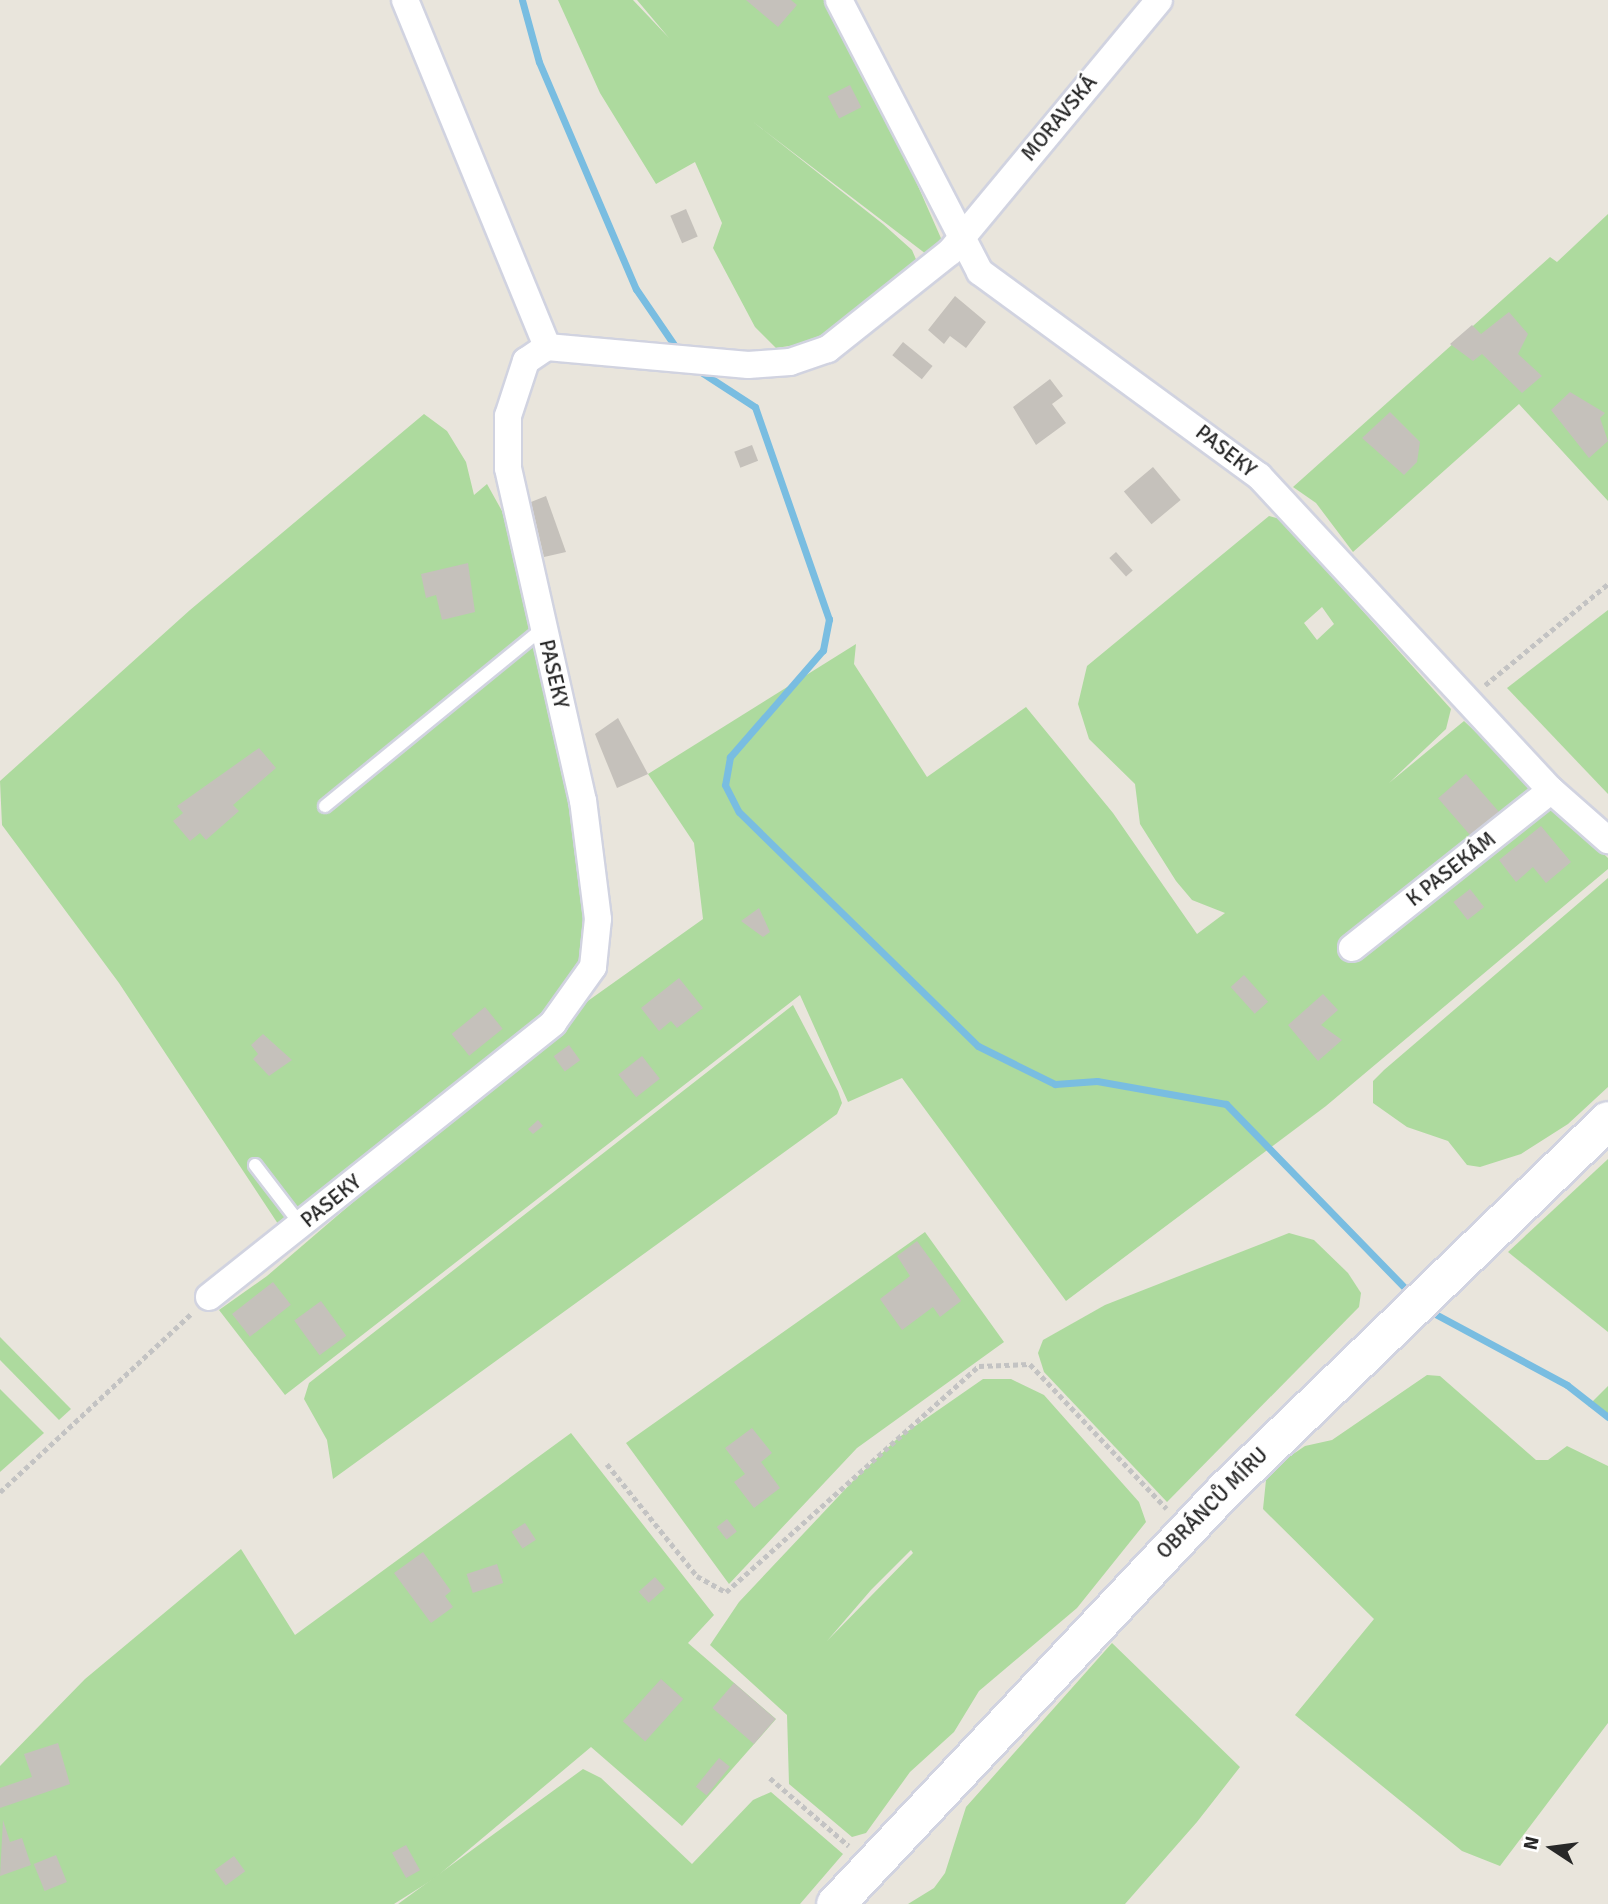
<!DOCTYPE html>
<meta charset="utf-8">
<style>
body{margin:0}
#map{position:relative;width:1608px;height:1904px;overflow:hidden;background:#e9e5dc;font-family:Signika,sans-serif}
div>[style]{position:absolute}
.green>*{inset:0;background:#adda9e}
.stream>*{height:7px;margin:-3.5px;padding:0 3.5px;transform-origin:3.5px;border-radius:3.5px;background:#79bde1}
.building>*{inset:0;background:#c5c1bb;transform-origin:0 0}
.path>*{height:4.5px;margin-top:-2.25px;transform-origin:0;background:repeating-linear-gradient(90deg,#c3c3c3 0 5px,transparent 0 8.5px)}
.roads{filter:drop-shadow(2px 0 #d1d3e0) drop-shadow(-2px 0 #d1d3e0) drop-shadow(0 2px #d1d3e0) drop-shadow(0 -2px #d1d3e0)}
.lane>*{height:12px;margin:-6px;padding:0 6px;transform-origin:6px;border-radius:6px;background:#fff}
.street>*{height:26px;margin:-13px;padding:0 13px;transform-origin:13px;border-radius:13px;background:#fff}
.secondary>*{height:37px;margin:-18.5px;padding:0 18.5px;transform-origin:18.5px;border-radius:18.5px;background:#fff}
span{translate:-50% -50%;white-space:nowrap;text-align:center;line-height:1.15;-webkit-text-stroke:5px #fff;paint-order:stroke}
.street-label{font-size:21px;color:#282828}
.north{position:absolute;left:1517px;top:1813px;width:70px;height:70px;-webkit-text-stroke:5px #fff;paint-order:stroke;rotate:283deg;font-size:19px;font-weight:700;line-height:28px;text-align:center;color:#282828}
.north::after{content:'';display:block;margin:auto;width:24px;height:32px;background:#282828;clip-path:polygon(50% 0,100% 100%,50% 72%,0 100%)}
</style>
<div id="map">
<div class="green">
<i style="clip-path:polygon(558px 0,633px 0,669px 38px,637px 0,824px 0,861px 57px,944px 245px,926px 254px,752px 121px,883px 224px,912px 250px,918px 264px,822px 341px,776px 348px,755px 327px,713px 248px,722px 223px,695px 162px,656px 184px,600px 93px)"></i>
<i style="clip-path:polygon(1608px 214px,1608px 501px,1519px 404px,1353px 552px,1316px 503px,1293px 487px,1550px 257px,1557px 262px)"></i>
<i style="clip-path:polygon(424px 414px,447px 431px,466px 462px,474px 495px,487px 484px,502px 511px,538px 643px,588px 890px,581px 963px,563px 997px,284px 1233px,119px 983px,2px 825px,0 781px,190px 610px)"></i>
<i style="clip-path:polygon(evenodd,1269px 516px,1280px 519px,1451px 709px,1446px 729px,1389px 783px,1464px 721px,1533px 785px,1472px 837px,1545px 798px,1608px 858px,1608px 869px,1326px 1106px,1066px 1301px,902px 1078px,848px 1102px,800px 995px,285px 1395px,219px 1310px,267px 1276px,585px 1003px,703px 919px,694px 843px,648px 774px,856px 644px,854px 664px,927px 777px,1026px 707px,1113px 813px,1197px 934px,1225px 913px,1192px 900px,1176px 881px,1140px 824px,1135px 784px,1089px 739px,1078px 704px,1087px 666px,1269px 516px,1322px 607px,1334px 624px,1317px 640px,1304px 623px,1322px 607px)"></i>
<i style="clip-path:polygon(1608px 610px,1608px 794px,1507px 688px)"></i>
<i style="clip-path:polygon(1608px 878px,1608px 1087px,1568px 1124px,1521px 1154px,1480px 1167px,1467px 1165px,1448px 1141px,1407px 1127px,1373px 1103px,1373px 1081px,1384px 1070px)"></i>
<i style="clip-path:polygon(793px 1005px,838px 1091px,842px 1103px,837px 1114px,333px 1479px,327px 1440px,304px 1399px,309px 1383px)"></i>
<i style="clip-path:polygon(1608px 1159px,1608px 1332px,1508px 1252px)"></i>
<i style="clip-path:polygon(925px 1232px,1004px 1342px,857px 1448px,729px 1584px,626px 1443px)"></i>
<i style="clip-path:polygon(1289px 1233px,1314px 1240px,1348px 1273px,1361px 1293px,1359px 1307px,1167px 1502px,1044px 1372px,1038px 1353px,1043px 1340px,1105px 1305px)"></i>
<i style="clip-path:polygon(0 1337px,71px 1409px,59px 1420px,0 1360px)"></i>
<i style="clip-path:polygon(1427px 1375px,1440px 1376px,1536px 1460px,1548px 1460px,1567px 1446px,1608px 1466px,1608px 1723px,1500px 1866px,1462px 1851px,1295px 1715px,1374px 1619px,1263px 1509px,1266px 1480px,1280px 1463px,1305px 1446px,1332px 1440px)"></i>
<i style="clip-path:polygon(evenodd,983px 1379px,1011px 1379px,1044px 1395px,1139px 1502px,1146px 1522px,1077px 1608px,979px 1691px,954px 1732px,910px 1772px,866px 1833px,852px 1837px,789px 1784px,787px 1715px,710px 1645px,739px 1602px,853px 1481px,898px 1438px,983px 1379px,911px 1550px,913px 1553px,827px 1641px,871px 1590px,911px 1550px)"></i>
<i style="clip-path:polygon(1608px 1386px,1608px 1417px,1588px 1406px)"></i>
<i style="clip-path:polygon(0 1389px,44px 1433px,0 1472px)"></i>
<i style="clip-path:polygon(571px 1433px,714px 1615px,688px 1643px,776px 1719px,682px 1826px,591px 1747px,435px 1878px,394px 1904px,0 1904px,0 1766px,85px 1679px,241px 1549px,295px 1635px)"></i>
<i style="clip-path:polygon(1112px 1643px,1240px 1767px,1197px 1822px,1125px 1904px,908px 1904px,934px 1888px,945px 1873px,966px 1807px)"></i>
<i style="clip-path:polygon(583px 1769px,601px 1778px,692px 1864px,753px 1800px,771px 1792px,843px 1854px,800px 1904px,398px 1904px)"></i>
</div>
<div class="stream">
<i style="left:522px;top:0;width:64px;rotate:74.7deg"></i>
<i style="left:539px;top:62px;width:247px;rotate:66.9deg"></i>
<i style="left:636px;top:289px;width:76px;rotate:55.7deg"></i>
<i style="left:698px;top:370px;width:68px;rotate:33deg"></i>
<i style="left:755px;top:407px;width:225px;rotate:70.8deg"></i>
<i style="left:829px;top:619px;width:32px;rotate:101deg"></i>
<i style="left:823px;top:650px;width:142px;rotate:131deg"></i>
<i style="left:730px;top:757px;width:28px;rotate:100deg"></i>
<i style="left:725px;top:785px;width:30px;rotate:63deg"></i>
<i style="left:739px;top:812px;width:334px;rotate:44.4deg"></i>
<i style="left:978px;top:1046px;width:86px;rotate:26.3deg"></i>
<i style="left:1055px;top:1084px;width:42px;rotate:-4.1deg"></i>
<i style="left:1097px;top:1081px;width:131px;rotate:10.1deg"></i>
<i style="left:1226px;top:1104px;width:267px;rotate:45.8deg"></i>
<i style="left:1426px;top:1309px;width:160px;rotate:28.3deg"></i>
<i style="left:1567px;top:1385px;width:52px;rotate:38deg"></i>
</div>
<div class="building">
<i style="clip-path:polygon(746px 0,791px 0,797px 5px,778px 27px)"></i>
<i style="left:850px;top:85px;width:25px;height:25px;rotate:63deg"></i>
<i style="left:686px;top:209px;width:30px;height:17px;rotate:67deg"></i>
<i style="clip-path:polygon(955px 296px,986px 322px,966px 348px,950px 336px,944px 344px,928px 330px)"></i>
<i style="clip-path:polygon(1509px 312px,1528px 334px,1518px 354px,1542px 376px,1522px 393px,1482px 354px,1473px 361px,1450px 344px,1472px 325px,1481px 334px)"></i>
<i style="left:903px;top:342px;width:38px;height:17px;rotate:39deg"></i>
<i style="clip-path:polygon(1050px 379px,1063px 396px,1052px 404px,1066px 423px,1036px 445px,1013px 407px)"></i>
<i style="clip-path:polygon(1570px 392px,1605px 413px,1600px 418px,1608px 441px,1589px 458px,1551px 410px)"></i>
<i style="clip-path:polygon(1390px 412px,1420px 442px,1417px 462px,1404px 475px,1362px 438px)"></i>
<i style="left:752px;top:445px;width:17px;height:19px;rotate:69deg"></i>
<i style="left:1153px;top:467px;width:43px;height:38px;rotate:50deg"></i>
<i style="clip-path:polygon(546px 496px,566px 552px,544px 557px,531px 502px)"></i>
<i style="left:1116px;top:552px;width:25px;height:9px;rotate:48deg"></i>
<i style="clip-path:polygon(468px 563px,475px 612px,442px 620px,436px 595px,426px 598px,421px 574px)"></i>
<i style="clip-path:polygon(618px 718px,648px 774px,617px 788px,595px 734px)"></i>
<i style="clip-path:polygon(259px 748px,276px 768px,233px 805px,239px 811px,206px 840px,200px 833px,190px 841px,173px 821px,183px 813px,177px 806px)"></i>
<i style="left:1466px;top:774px;width:52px;height:37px;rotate:49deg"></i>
<i style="clip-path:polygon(1541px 826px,1571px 862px,1546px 883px,1533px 867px,1516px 882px,1499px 860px)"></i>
<i style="left:1470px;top:889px;width:23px;height:21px;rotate:52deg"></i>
<i style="clip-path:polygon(759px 908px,770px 932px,763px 937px,741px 921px)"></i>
<i style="left:1244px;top:975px;width:36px;height:18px;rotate:48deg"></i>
<i style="clip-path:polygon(679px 978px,703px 1008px,677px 1028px,671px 1021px,659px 1031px,641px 1008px)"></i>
<i style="clip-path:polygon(1323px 994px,1338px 1010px,1321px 1025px,1342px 1040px,1318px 1061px,1288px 1025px)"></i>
<i style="left:485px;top:1007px;width:28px;height:43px;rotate:51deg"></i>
<i style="clip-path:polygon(263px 1034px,292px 1060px,269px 1076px,253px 1059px,258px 1054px,251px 1045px)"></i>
<i style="left:569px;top:1045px;width:19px;height:19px;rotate:54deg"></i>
<i style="left:642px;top:1056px;width:29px;height:30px;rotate:52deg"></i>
<i style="clip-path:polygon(538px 1120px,543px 1126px,533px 1134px,528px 1129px)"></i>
<i style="clip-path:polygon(917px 1241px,961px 1301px,940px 1317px,933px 1307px,902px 1330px,880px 1299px,910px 1276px,897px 1256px)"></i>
<i style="left:273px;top:1282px;width:29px;height:52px;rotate:52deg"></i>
<i style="left:321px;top:1301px;width:43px;height:33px;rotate:54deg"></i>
<i style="clip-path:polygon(752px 1428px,772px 1453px,761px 1462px,780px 1488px,754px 1508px,734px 1482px,745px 1474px,725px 1448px)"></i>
<i style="left:727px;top:1519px;width:16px;height:13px;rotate:52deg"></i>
<i style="left:525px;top:1523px;width:20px;height:16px;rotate:57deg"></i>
<i style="clip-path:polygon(423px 1552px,451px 1591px,445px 1596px,453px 1607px,431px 1623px,394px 1573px)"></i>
<i style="left:497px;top:1564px;width:20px;height:32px;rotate:72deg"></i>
<i style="left:655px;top:1577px;width:15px;height:22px;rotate:48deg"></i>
<i style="left:661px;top:1679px;width:30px;height:57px;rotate:42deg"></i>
<i style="left:734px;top:1683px;width:55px;height:33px;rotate:41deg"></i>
<i style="clip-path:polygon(58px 1743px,70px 1784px,0 1808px,0 1788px,32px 1777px,24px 1754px)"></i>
<i style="left:719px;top:1758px;width:14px;height:37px;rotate:39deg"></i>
<i style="clip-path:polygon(3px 1820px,10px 1842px,22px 1838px,31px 1865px,0 1876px)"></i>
<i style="left:406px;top:1845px;width:29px;height:16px;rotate:61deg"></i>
<i style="left:56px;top:1855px;width:29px;height:24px;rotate:68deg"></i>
<i style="left:234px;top:1856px;width:19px;height:24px;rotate:54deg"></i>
</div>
<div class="path">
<i style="left:1485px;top:685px;width:159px;rotate:-39.4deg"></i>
<i style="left:607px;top:1464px;width:144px;rotate:51.2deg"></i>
<i style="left:697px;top:1576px;width:33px;rotate:29deg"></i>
<i style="left:726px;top:1592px;width:339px;rotate:-41.8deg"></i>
<i style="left:979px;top:1366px;width:51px;rotate:-2.2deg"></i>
<i style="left:1030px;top:1364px;width:199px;rotate:46.6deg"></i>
<i style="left:0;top:1492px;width:261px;rotate:-43deg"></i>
<i style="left:770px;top:1778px;width:104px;rotate:40.7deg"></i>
</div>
<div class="roads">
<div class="lane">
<i style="left:325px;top:806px;width:281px;rotate:-39.2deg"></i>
<i style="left:255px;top:1165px;width:76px;rotate:52.5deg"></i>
</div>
<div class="street">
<i style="left:405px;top:0;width:375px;rotate:67.7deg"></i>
<i style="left:839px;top:0;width:306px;rotate:62.6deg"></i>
<i style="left:980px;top:272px;width:346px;rotate:36.2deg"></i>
<i style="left:1259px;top:476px;width:429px;rotate:47.1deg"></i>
<i style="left:1551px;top:790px;width:76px;rotate:41.3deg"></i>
<i style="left:1352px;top:948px;width:254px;rotate:-38.4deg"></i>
<i style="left:209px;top:1297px;width:440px;rotate:-38.5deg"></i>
<i style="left:553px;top:1023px;width:69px;rotate:-54.5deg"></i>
<i style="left:593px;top:967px;width:48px;rotate:-84.1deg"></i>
<i style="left:598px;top:919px;width:119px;rotate:-97.2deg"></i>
<i style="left:583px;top:801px;width:341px;rotate:-102.7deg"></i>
<i style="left:508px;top:468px;width:52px;rotate:-90deg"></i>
<i style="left:508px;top:416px;width:58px;rotate:-71.9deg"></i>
<i style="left:526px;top:361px;width:25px;rotate:-34deg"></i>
<i style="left:547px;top:347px;width:202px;rotate:5.1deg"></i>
<i style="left:748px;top:365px;width:42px;rotate:-4.1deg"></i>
<i style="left:790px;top:362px;width:40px;rotate:-18.9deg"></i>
<i style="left:828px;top:349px;width:156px;rotate:-38.5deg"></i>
<i style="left:950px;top:252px;width:327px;rotate:-50.3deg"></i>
</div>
<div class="secondary">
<i style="left:835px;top:1904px;width:568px;rotate:-46.78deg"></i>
<i style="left:1224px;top:1490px;width:533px;rotate:-43.94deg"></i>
</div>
</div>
<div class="street-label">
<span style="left:1059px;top:118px;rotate:-50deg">MORAVSKÁ</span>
<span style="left:1226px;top:451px;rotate:38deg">PASEKY</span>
<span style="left:554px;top:674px;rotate:77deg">PASEKY</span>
<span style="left:1451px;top:869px;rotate:-38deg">K PASEKÁM</span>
<span style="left:331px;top:1201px;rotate:-39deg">PASEKY</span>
<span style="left:1212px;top:1503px;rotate:-45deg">OBRÁNCŮ MÍRU</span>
</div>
<div class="north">N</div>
</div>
